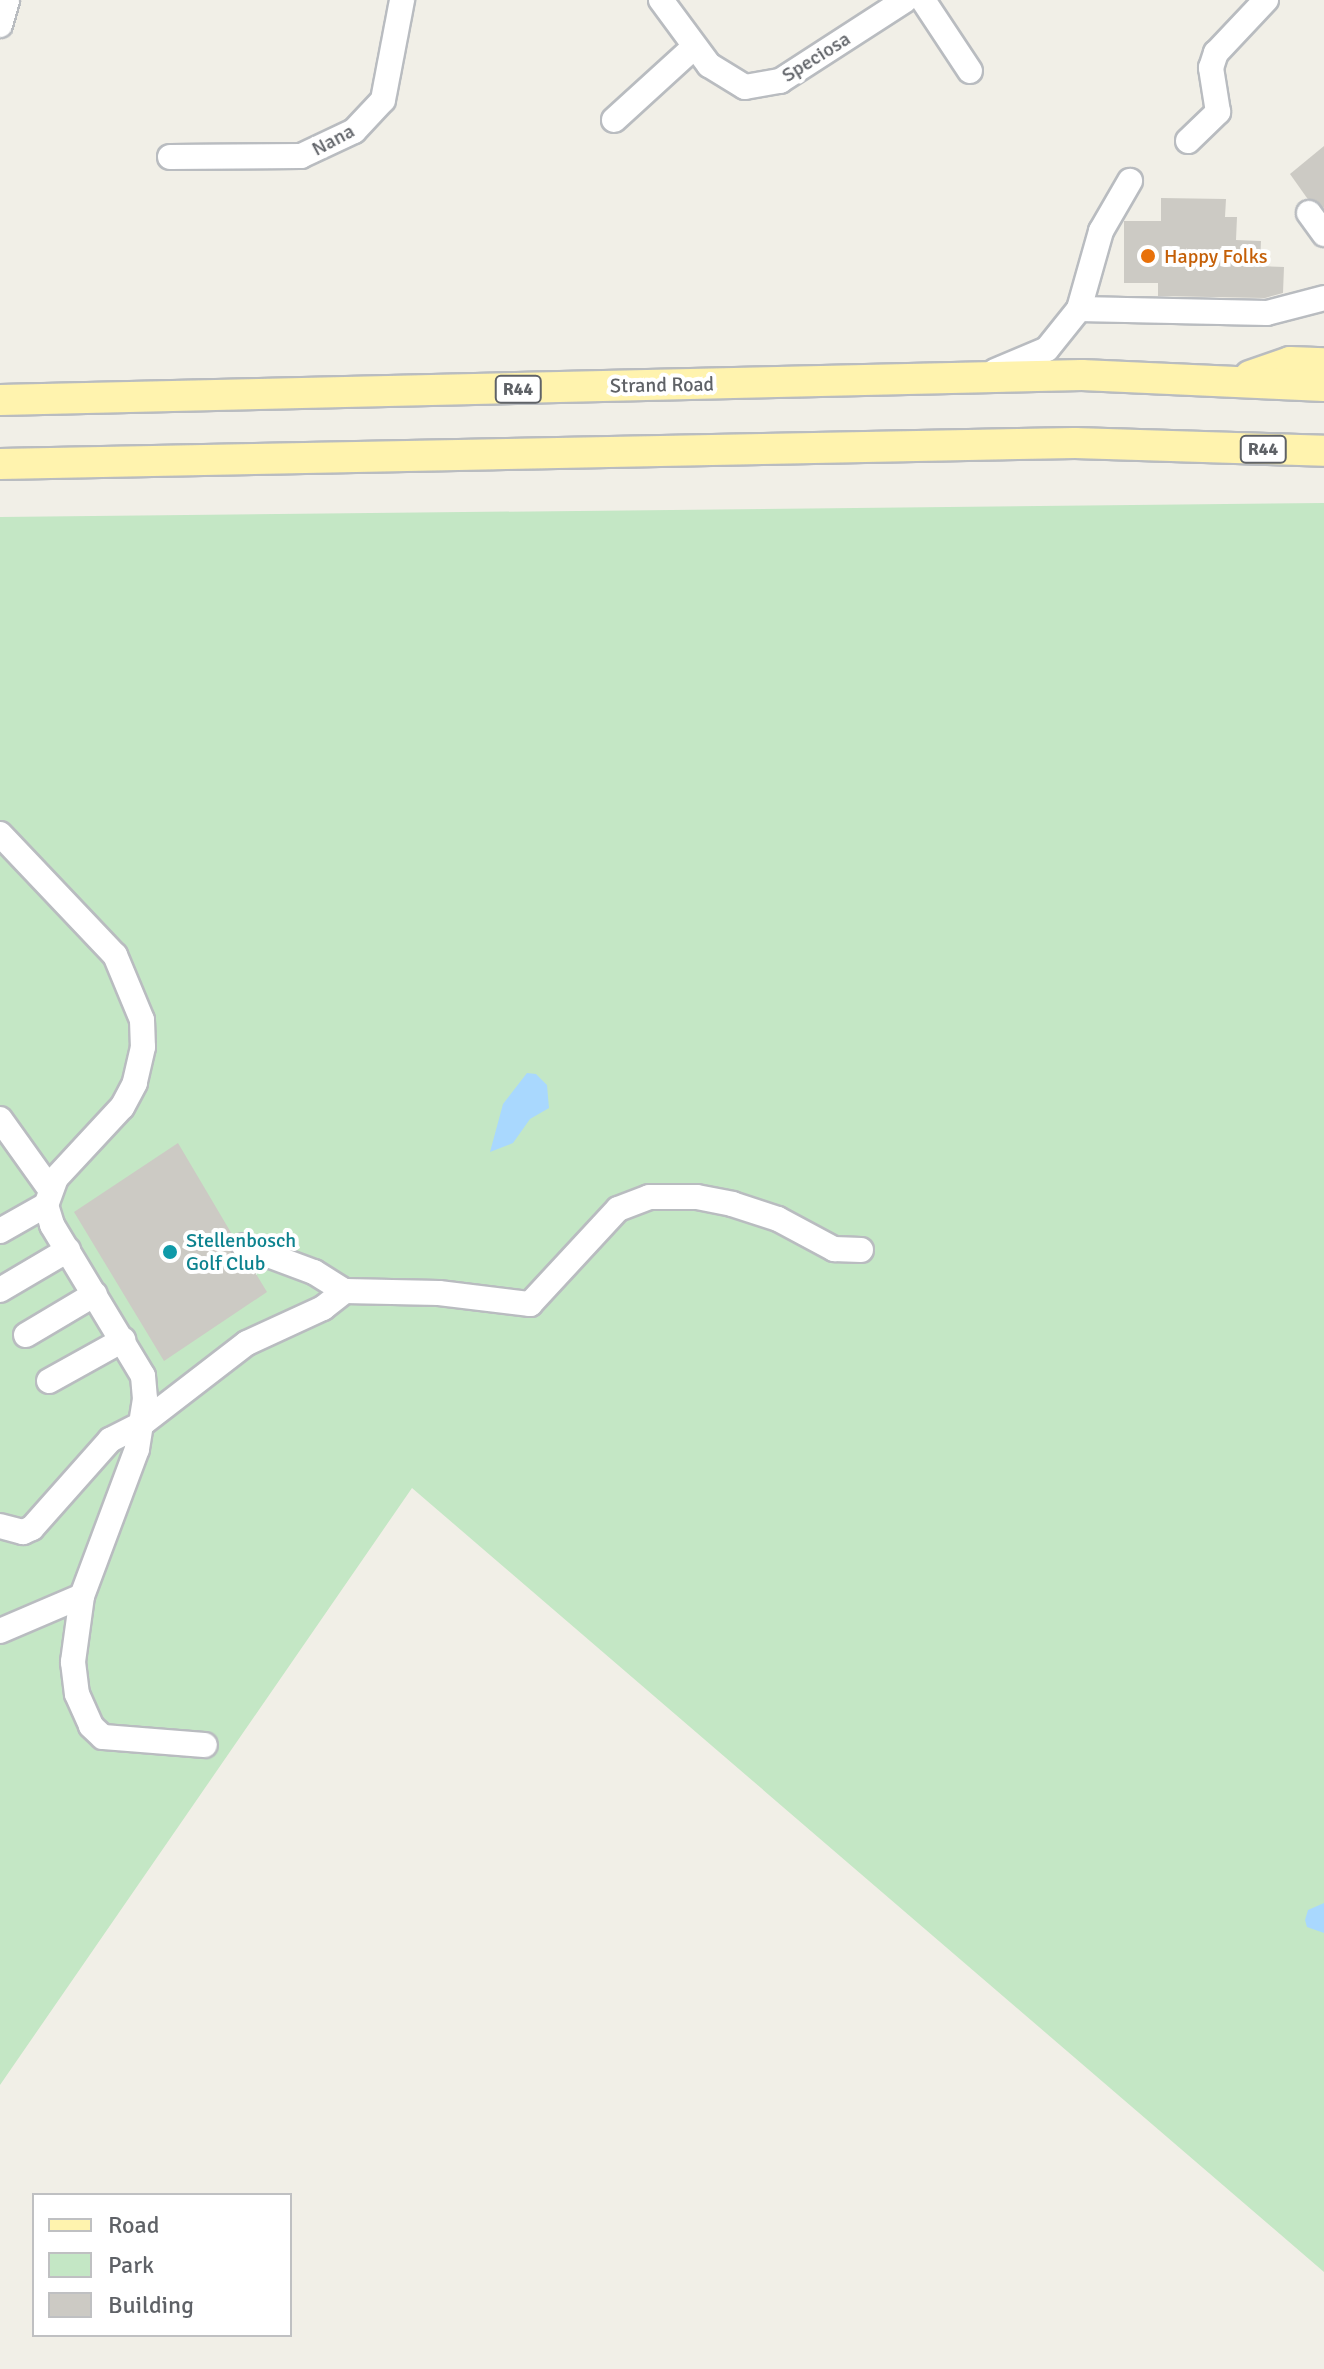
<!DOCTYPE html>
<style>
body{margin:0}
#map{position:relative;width:1324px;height:2369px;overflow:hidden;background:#f1efe7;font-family:Signika,sans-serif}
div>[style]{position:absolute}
.green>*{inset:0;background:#c4e7c5}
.water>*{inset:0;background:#a9d8fe}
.building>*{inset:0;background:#cccac4}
.roads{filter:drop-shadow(2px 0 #b9bcc0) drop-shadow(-2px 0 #b9bcc0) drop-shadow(0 2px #b9bcc0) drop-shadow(0 -2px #b9bcc0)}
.minor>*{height:24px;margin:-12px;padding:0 12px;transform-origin:12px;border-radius:12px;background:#fff}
.major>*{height:30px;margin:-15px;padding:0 15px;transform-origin:15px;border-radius:15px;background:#fff3ae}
.dots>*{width:22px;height:22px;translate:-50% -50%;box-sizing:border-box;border:4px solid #fff;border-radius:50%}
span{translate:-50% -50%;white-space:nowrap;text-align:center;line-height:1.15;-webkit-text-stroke:8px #fff;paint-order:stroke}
.shield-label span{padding:2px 6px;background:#fff;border:2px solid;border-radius:6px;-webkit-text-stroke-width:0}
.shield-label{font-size:18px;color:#5f6267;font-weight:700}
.street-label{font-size:20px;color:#5f6267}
.food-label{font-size:20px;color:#c56008}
.left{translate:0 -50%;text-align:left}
.culture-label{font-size:20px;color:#0d838f}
.legend{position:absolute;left:32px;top:2193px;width:260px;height:144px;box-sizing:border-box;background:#fff;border:2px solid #bfc0c2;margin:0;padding:10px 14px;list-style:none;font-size:24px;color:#5f6267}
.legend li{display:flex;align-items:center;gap:16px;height:40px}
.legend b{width:40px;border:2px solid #bfc0c2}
</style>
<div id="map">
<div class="green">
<i style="clip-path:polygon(1324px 503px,1324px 2272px,412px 1488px,0 2085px,0 517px)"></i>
</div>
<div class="water">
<i style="clip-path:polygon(527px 1073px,536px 1074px,547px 1085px,549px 1108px,530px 1119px,513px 1143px,490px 1152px,503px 1104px)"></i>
<i style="clip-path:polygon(1324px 1903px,1324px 1933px,1307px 1927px,1305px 1920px,1308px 1910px)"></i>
</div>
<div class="building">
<i style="clip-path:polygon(1324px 146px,1324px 208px,1307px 198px,1290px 174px)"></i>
<i style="clip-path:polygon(1161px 198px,1226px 199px,1225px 217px,1237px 217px,1236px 240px,1261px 241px,1260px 266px,1284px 267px,1283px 293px,1265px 298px,1158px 296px,1158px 283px,1124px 283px,1124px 221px,1161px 221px)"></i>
<i style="clip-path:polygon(178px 1143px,233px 1236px,232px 1255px,250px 1264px,267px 1292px,164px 1361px,74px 1212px)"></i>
</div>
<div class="roads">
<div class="minor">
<i style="left:661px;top:0;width:81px;rotate:53.6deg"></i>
<i style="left:709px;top:65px;width:42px;rotate:31.4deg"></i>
<i style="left:745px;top:87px;width:36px;rotate:-10deg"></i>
<i style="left:780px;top:81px;width:149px;rotate:-32.9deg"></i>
<i style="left:923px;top:0;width:85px;rotate:56.5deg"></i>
<i style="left:0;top:25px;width:26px;rotate:-74deg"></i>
<i style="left:614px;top:120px;width:107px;rotate:-42.3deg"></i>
<i style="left:1188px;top:141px;width:42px;rotate:-44deg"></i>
<i style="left:1218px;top:112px;width:45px;rotate:-99deg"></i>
<i style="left:1211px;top:68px;width:16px;rotate:-72deg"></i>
<i style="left:1216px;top:53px;width:73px;rotate:-46.7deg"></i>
<i style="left:170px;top:157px;width:131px;rotate:-0.4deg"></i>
<i style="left:301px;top:156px;width:59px;rotate:-25.3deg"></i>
<i style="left:354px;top:131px;width:42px;rotate:-46.9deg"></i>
<i style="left:383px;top:100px;width:102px;rotate:-79.2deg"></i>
<i style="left:1309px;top:213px;width:26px;rotate:54deg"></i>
<i style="left:1079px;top:309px;width:188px;rotate:1.2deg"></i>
<i style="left:1267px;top:313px;width:59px;rotate:-14.7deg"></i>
<i style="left:995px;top:371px;width:56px;rotate:-22.9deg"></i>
<i style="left:1047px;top:349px;width:51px;rotate:-51.3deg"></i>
<i style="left:1079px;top:309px;width:81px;rotate:-74.2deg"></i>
<i style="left:1101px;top:231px;width:58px;rotate:-59.9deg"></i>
<i style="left:0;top:834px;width:167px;rotate:46.5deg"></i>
<i style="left:115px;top:955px;width:70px;rotate:67.4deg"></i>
<i style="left:142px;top:1020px;width:27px;rotate:88deg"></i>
<i style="left:143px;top:1047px;width:37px;rotate:103deg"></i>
<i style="left:135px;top:1083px;width:27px;rotate:118deg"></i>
<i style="left:122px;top:1107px;width:97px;rotate:132.9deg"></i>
<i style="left:56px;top:1178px;width:29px;rotate:110deg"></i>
<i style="left:46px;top:1205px;width:21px;rotate:73deg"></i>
<i style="left:52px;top:1225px;width:176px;rotate:58.9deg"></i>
<i style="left:143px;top:1376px;width:23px;rotate:85deg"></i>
<i style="left:145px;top:1399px;width:51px;rotate:99.1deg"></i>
<i style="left:137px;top:1449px;width:157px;rotate:110.5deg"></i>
<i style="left:82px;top:1596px;width:67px;rotate:97.8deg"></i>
<i style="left:73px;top:1662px;width:32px;rotate:83deg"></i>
<i style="left:77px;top:1694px;width:35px;rotate:66deg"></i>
<i style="left:91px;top:1726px;width:16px;rotate:43deg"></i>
<i style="left:103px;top:1737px;width:102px;rotate:4.5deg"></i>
<i style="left:0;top:1119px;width:86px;rotate:54.5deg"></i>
<i style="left:0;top:1231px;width:53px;rotate:-29.5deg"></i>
<i style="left:244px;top:1246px;width:75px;rotate:20.4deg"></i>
<i style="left:314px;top:1272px;width:36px;rotate:32deg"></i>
<i style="left:0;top:1290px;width:79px;rotate:-30.5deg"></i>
<i style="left:26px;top:1335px;width:80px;rotate:-30.7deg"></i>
<i style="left:49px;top:1381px;width:85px;rotate:-29deg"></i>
<i style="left:0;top:1526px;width:24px;rotate:15deg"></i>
<i style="left:23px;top:1532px;width:10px;rotate:-24deg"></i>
<i style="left:32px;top:1528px;width:118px;rotate:-48.4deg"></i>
<i style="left:110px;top:1440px;width:37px;rotate:-27deg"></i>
<i style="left:143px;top:1423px;width:131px;rotate:-37.6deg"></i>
<i style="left:247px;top:1343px;width:84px;rotate:-24.7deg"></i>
<i style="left:323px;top:1308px;width:28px;rotate:-38deg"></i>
<i style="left:345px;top:1291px;width:94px;rotate:1.2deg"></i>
<i style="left:439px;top:1293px;width:92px;rotate:6.9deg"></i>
<i style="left:530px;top:1304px;width:129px;rotate:-47.2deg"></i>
<i style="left:618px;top:1209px;width:33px;rotate:-21deg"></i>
<i style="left:649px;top:1197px;width:48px"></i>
<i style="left:697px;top:1197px;width:36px;rotate:11deg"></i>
<i style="left:732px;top:1204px;width:48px;rotate:18.1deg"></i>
<i style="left:778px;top:1219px;width:64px;rotate:28.2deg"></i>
<i style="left:834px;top:1249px;width:27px;rotate:2deg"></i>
<i style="left:0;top:1631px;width:89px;rotate:-23.1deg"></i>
</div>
<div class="major">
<i style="left:1250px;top:376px;width:42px;rotate:-19.3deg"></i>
<i style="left:1290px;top:362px;width:34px;rotate:2deg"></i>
<i style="left:0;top:400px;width:1082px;rotate:-1.32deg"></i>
<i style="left:1082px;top:375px;width:242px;rotate:2.6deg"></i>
<i style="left:0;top:464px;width:1075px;rotate:-1.12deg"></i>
<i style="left:1075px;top:443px;width:249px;rotate:1.8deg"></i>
</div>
</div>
<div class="dots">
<i style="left:1148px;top:256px;background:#e8710a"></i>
<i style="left:170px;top:1252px;background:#0f9aa8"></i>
</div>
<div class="shield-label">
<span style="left:518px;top:389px">R44</span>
<span style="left:1263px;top:449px">R44</span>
</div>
<div class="street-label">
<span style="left:816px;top:57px;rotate:-32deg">Speciosa</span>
<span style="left:333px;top:140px;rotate:-28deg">Nana</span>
<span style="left:662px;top:385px;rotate:-1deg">Strand Road</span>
</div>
<div class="food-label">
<span class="left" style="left:1164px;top:256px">Happy Folks</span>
</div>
<div class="culture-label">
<span class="left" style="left:186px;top:1252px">Stellenbosch<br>Golf Club</span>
</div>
<ul class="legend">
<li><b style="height:10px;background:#fff3ae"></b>Road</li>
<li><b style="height:22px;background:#c4e7c5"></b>Park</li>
<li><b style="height:22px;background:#cccac4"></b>Building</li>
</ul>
</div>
